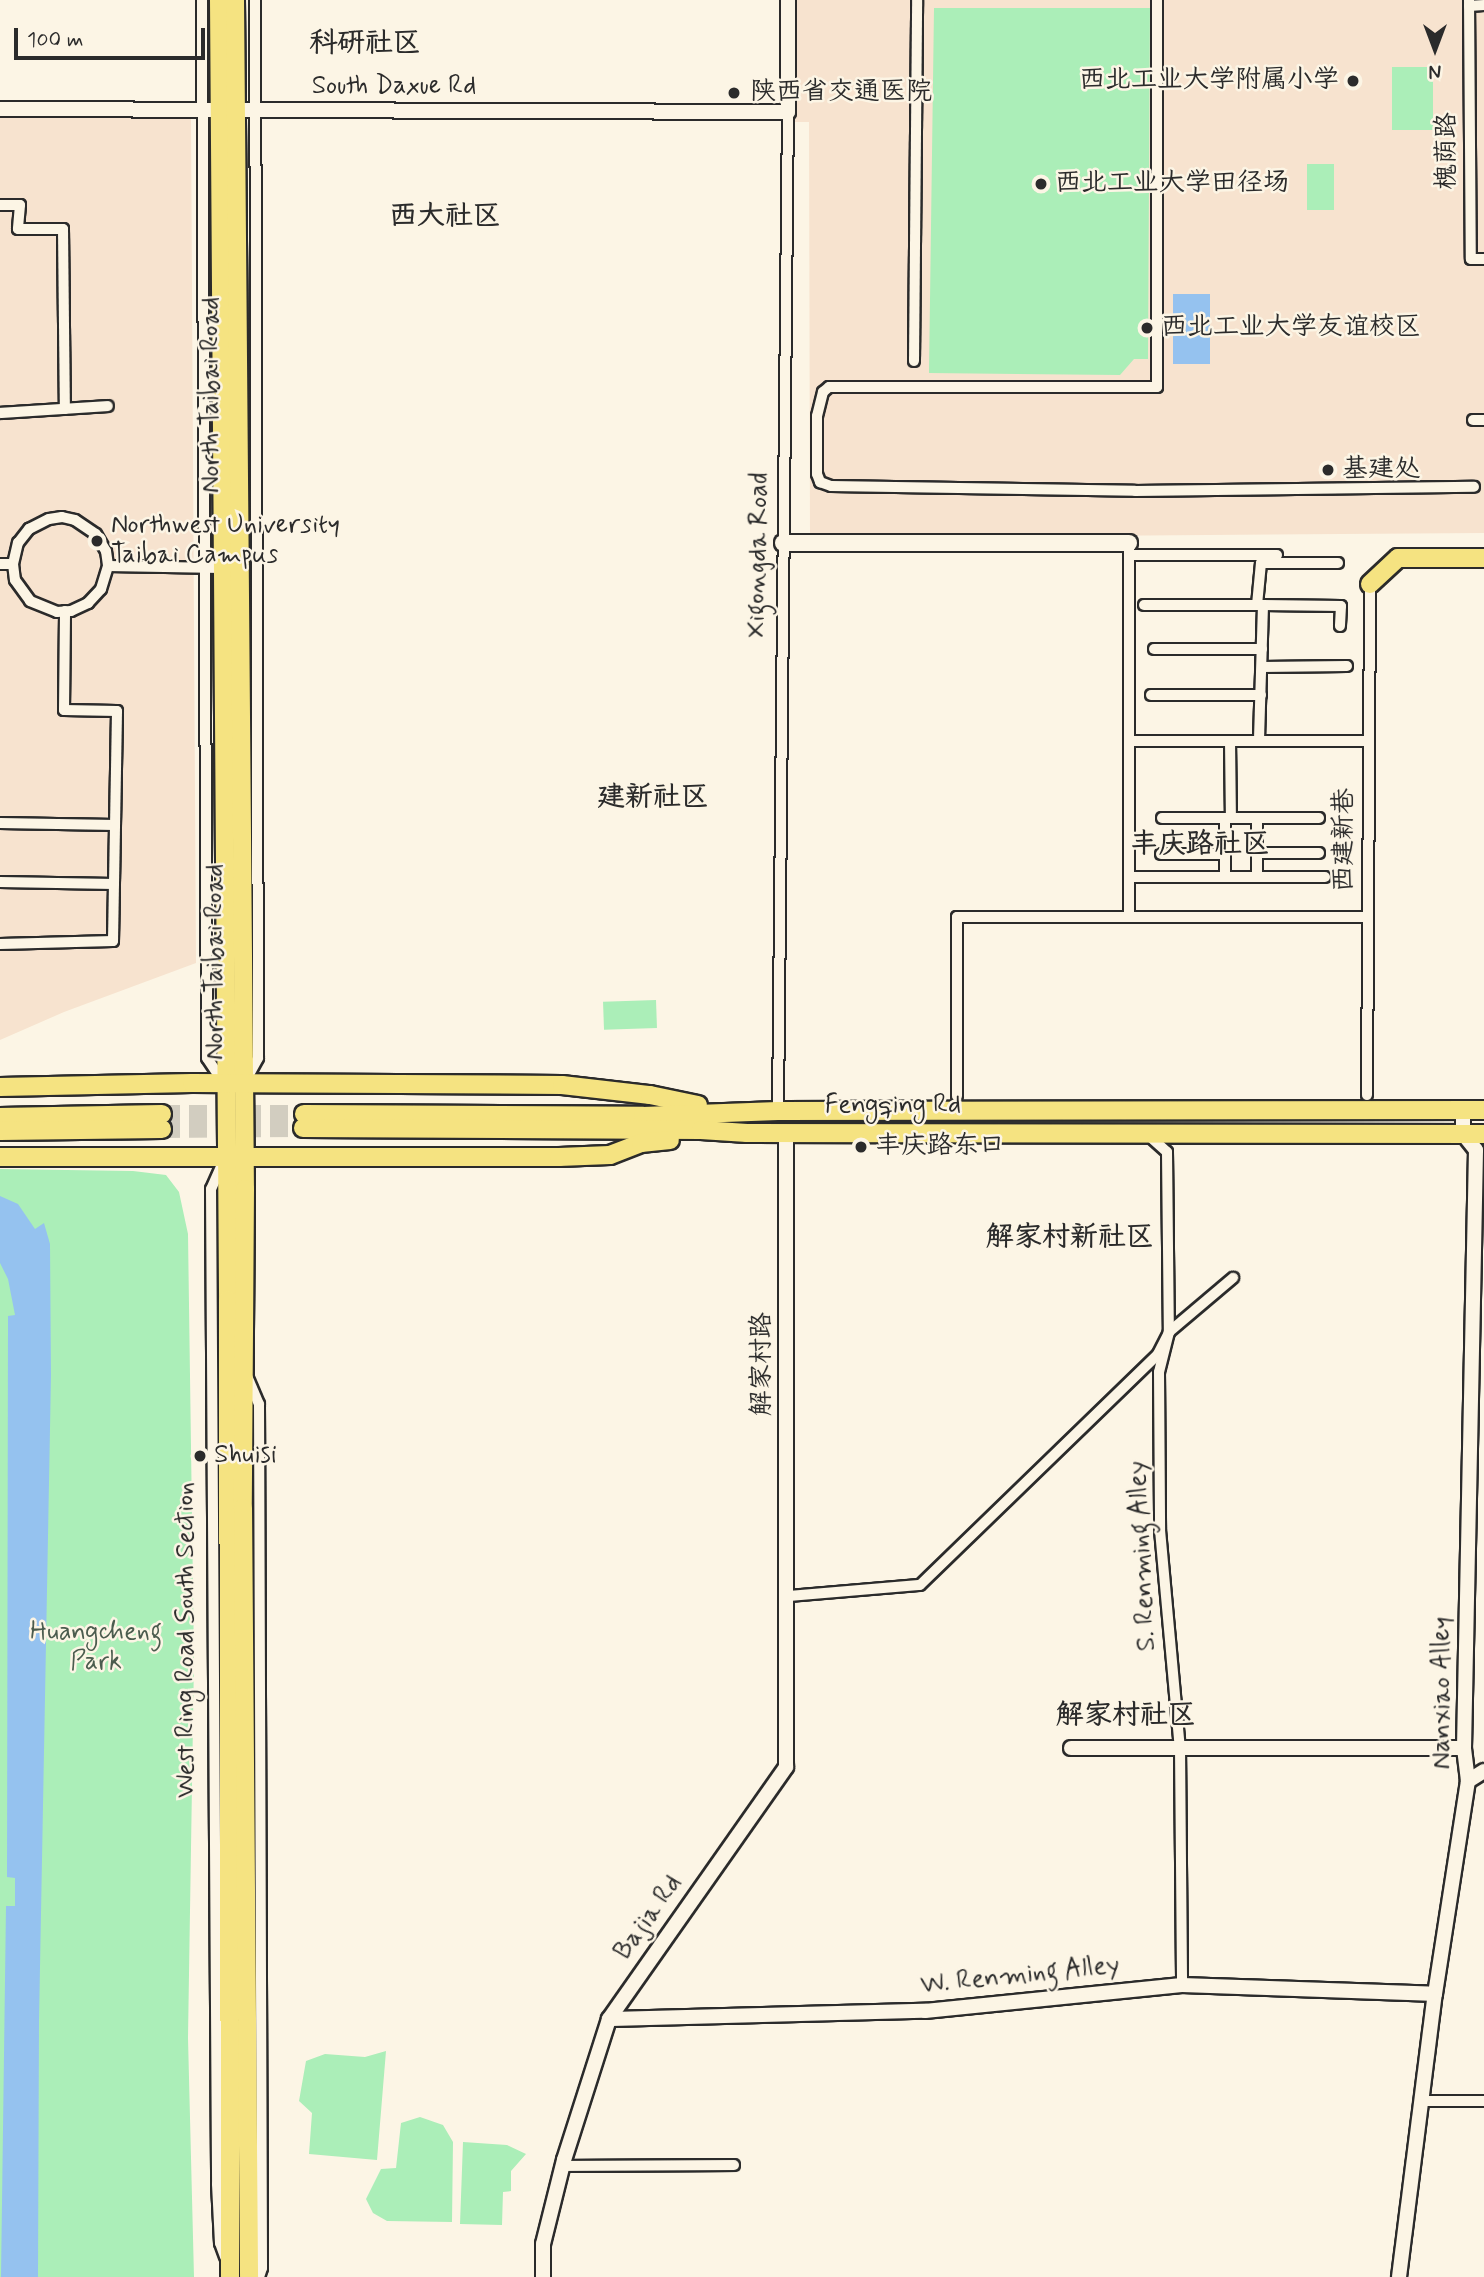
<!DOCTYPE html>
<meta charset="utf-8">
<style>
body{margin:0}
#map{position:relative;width:1484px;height:2277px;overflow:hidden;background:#fcf5e5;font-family:Mynerve,"LXGW WenKai TC",sans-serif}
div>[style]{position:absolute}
.built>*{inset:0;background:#f7e3cf}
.green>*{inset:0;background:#abeeb8;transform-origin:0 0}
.water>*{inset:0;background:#95c2ef;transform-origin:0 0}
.primary-tunnel>*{height:18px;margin-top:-9px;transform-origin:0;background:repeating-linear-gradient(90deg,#d2cdc0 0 18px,transparent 0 27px)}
.roads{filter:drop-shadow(2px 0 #2b2b2b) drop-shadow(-2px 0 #2b2b2b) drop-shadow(0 2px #2b2b2b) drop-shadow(0 -2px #2b2b2b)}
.minor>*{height:10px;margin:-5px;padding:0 5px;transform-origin:5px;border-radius:5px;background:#fcf5e5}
.tertiary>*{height:14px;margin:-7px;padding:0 7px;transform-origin:7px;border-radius:7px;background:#fcf5e5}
.secondary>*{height:16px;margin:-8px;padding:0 8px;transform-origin:8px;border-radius:8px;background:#fcf5e5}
.primary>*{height:18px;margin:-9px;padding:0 9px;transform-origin:9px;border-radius:9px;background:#f5e381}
.dots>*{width:19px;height:19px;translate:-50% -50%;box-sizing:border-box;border:4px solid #fcf5e5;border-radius:50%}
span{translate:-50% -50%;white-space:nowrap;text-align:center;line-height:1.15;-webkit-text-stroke:5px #fcf5e5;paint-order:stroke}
.poi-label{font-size:26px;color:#2b2b2b}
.right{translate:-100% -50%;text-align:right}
.left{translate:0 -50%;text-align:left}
.street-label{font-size:26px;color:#2b2b2b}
.park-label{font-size:26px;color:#4b5c4e}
.neighbourhood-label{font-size:28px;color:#2b2b2b;font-weight:700}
.north{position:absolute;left:1400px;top:14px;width:70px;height:70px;-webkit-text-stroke:5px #fcf5e5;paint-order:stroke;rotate:180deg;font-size:19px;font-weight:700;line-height:28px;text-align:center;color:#2b2b2b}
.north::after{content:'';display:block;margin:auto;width:24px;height:32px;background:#2b2b2b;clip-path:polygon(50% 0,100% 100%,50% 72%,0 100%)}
.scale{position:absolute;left:14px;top:28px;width:191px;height:32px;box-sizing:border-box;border:4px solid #2b2b2b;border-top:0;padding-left:9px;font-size:21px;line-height:24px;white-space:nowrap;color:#2b2b2b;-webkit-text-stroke:5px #fcf5e5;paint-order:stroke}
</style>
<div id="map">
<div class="built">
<i style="clip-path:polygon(794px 0,1484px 0,1484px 533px,810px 538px,809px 122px,793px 122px)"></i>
<i style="clip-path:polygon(0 118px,191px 118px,196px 963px,64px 1012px,0 1040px)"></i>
</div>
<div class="green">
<i style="clip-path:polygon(934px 8px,1150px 8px,1148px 359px,1134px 359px,1120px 375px,929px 373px)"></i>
<i style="left:1392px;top:67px;width:41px;height:63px"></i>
<i style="left:1307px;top:164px;width:27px;height:46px"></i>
<i style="left:656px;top:1000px;width:28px;height:53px;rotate:88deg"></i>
<i style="clip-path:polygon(0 1169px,133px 1171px,166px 1175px,179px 1192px,188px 1234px,194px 1659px,188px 2038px,194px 2277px,0 2277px)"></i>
<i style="clip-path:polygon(386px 2051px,377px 2160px,309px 2154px,312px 2113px,299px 2101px,306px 2061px,325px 2054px,365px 2057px)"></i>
<i style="clip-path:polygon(420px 2117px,443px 2125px,453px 2142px,452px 2222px,387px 2221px,373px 2213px,366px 2199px,381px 2169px,396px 2168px,401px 2123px)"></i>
<i style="clip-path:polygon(463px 2142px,507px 2145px,526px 2154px,511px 2171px,511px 2191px,503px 2192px,502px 2225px,460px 2224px)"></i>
</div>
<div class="water">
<i style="left:1173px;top:294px;width:37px;height:70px"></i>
<i style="clip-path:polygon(0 1196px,18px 1204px,35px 1229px,44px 1223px,50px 1244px,51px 1375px,39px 2021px,38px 2277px,1px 2277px,6px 1906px,15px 1906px,15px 1878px,7px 1877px,8px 1316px,15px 1315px,8px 1279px,0 1263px)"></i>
</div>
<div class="primary-tunnel">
<i style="left:162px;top:1114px;width:142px"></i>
<i style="left:162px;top:1129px;width:141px;rotate:-0.4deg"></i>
</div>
<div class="roads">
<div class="minor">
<i style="left:202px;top:0;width:1058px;rotate:89.73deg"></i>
<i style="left:207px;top:1058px;width:30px;rotate:56deg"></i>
<i style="left:1157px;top:0;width:387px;rotate:90deg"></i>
<i style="left:1157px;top:387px;width:328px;rotate:180deg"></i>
<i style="left:829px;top:387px;width:8px;rotate:140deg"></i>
<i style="left:823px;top:392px;width:25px;rotate:104deg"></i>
<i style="left:817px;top:416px;width:58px;rotate:90deg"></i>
<i style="left:817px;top:474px;width:9px;rotate:69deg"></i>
<i style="left:820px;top:482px;width:12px;rotate:20deg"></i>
<i style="left:831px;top:486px;width:304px;rotate:0.9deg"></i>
<i style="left:1135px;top:491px;width:339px;rotate:-0.7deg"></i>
<i style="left:1469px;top:0;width:259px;rotate:89.6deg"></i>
<i style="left:1471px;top:259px;width:13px"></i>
<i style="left:1469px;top:6px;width:15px;rotate:-4deg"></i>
<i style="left:0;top:205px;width:20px"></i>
<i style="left:20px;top:205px;width:24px;rotate:95deg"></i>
<i style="left:18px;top:229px;width:45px"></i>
<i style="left:63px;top:229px;width:180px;rotate:89.4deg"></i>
<i style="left:914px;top:361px;width:361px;rotate:-89.5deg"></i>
<i style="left:0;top:413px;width:108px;rotate:-3.7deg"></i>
<i style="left:1473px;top:420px;width:11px"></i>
<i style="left:1129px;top:543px;width:374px;rotate:90deg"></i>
<i style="left:1129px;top:555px;width:148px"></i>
<i style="left:0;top:564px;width:13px"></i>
<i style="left:13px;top:564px;width:16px;rotate:83deg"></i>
<i style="left:15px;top:580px;width:26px;rotate:54deg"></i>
<i style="left:30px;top:601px;width:29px;rotate:22deg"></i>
<i style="left:57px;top:612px;width:14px;rotate:-4deg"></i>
<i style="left:71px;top:611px;width:19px;rotate:-25deg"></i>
<i style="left:88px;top:603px;width:19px;rotate:-47deg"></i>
<i style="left:101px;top:589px;width:24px;rotate:-73deg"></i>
<i style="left:108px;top:566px;width:113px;rotate:1deg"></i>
<i style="left:13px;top:564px;width:22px;rotate:-77deg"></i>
<i style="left:18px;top:543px;width:18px;rotate:-52deg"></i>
<i style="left:29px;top:529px;width:22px;rotate:-27deg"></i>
<i style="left:49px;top:519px;width:13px;rotate:-9deg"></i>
<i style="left:62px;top:517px;width:13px;rotate:13deg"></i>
<i style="left:75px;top:520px;width:25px;rotate:34deg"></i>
<i style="left:96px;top:534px;width:20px;rotate:60deg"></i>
<i style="left:106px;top:551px;width:15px;rotate:82deg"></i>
<i style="left:1144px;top:605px;width:119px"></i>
<i style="left:1263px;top:605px;width:136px;rotate:91.7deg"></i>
<i style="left:1257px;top:605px;width:42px;rotate:-84.6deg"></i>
<i style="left:1261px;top:563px;width:77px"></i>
<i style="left:1263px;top:605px;width:78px;rotate:0.7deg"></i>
<i style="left:1341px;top:606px;width:20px;rotate:93deg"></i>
<i style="left:1154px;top:649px;width:108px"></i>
<i style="left:1262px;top:667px;width:85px;rotate:-0.7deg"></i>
<i style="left:1151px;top:695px;width:110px"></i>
<i style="left:1129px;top:741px;width:101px"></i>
<i style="left:1230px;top:741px;width:77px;rotate:89.3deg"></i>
<i style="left:1230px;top:741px;width:139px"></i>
<i style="left:1162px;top:818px;width:63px"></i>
<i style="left:1257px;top:818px;width:62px"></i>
<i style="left:0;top:823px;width:115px;rotate:1deg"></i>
<i style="left:1257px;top:853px;width:62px"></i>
<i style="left:1161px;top:854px;width:64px"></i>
<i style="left:1129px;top:877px;width:96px"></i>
<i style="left:1257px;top:877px;width:59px;rotate:-90deg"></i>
<i style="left:1257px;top:818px;width:32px;rotate:180deg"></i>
<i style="left:1225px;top:818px;width:59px;rotate:90deg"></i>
<i style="left:1225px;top:877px;width:100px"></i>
<i style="left:0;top:882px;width:114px;rotate:1deg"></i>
<i style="left:0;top:944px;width:113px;rotate:-1.5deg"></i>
<i style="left:113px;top:941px;width:230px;rotate:-89deg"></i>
<i style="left:117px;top:711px;width:53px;rotate:-178.9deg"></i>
<i style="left:64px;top:710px;width:99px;rotate:-89.4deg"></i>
<i style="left:247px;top:1078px;width:23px;rotate:-61deg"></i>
<i style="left:258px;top:1058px;width:1058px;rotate:-90.16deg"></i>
<i style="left:1367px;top:1095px;width:511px;rotate:-89.66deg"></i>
<i style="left:957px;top:1096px;width:179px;rotate:-90deg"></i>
<i style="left:957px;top:917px;width:411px"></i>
<i style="left:778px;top:1111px;width:999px;rotate:-89.43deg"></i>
<i style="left:1147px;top:1134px;width:27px;rotate:42deg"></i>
<i style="left:1167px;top:1152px;width:180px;rotate:89.4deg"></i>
<i style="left:1169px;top:1332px;width:41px;rotate:104deg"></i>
<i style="left:1159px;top:1372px;width:158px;rotate:89.6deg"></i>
<i style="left:1160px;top:1530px;width:219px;rotate:84.8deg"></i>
<i style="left:1180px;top:1748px;width:237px;rotate:89.5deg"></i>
<i style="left:224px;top:1160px;width:32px;rotate:114deg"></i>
<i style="left:211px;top:1189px;width:995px;rotate:89.65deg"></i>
<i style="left:217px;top:2184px;width:59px;rotate:87.1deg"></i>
<i style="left:220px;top:2243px;width:15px;rotate:70deg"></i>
<i style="left:247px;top:1376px;width:30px;rotate:67deg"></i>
<i style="left:259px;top:1404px;width:864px;rotate:89.8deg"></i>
<i style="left:262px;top:2268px;width:9px;rotate:108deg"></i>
<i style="left:788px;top:1596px;width:132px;rotate:-4.8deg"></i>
<i style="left:920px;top:1585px;width:332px;rotate:-44.1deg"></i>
<i style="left:1158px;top:1354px;width:25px;rotate:-63deg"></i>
<i style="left:1169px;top:1332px;width:84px;rotate:-40.2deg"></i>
<i style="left:1421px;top:2101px;width:63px"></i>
<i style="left:562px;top:2166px;width:172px;rotate:-0.3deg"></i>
</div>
<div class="tertiary">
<i style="left:0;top:109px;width:788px;rotate:0.22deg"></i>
<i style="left:788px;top:112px;width:112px;rotate:-90deg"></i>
<i style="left:1071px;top:1748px;width:393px"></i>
<i style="left:1468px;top:1781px;width:19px;rotate:-32deg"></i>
<i style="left:609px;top:2019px;width:316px;rotate:-1.5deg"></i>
<i style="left:925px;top:2011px;width:258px;rotate:-5.8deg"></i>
<i style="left:1182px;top:1985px;width:253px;rotate:2deg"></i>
<i style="left:543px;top:2277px;width:33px;rotate:-90deg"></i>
<i style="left:543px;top:2244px;width:87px;rotate:-76deg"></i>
<i style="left:564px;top:2160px;width:148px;rotate:-72.3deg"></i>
<i style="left:609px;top:2019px;width:308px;rotate:-54.9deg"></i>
<i style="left:786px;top:1767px;width:635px;rotate:-90deg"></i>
<i style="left:1399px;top:2277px;width:285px;rotate:-82.8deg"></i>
<i style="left:1435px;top:1994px;width:216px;rotate:-81.2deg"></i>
<i style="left:1468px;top:1781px;width:33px;rotate:-97deg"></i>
<i style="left:1464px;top:1748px;width:598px;rotate:-88.85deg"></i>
<i style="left:1476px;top:1150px;width:21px;rotate:-129deg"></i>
<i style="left:1463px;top:1134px;width:24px;rotate:-90deg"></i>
</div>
<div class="secondary">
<i style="left:783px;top:543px;width:346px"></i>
</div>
<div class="primary">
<i style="left:219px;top:0;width:1300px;rotate:89.6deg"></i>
<i style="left:228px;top:1300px;width:977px;rotate:89.88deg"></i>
<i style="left:235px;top:0;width:1189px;rotate:89.52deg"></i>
<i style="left:245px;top:1189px;width:319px;rotate:90.4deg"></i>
<i style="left:243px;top:1508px;width:769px;rotate:89.55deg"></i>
<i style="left:1370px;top:584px;width:38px;rotate:-43deg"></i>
<i style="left:1398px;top:558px;width:86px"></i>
<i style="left:0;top:1087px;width:192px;rotate:-1.2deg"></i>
<i style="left:192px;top:1083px;width:370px;rotate:0.3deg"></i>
<i style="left:562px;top:1085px;width:89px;rotate:6.5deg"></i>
<i style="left:650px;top:1095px;width:49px;rotate:11.8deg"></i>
<i style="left:304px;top:1114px;width:339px;rotate:0.3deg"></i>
<i style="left:643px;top:1116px;width:135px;rotate:-2.1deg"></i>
<i style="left:778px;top:1111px;width:706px;rotate:-0.08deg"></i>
<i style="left:0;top:1117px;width:162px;rotate:-1.1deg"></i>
<i style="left:303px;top:1128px;width:398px;rotate:0.3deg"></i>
<i style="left:701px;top:1130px;width:46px;rotate:3.7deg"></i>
<i style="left:747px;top:1133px;width:737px;rotate:0.08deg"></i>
<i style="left:0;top:1131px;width:162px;rotate:-0.7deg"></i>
<i style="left:0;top:1157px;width:559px"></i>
<i style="left:559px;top:1157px;width:51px;rotate:-2.2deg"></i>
<i style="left:610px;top:1155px;width:33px;rotate:-21deg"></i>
<i style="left:641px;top:1143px;width:29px;rotate:-6deg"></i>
</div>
</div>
<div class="dots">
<i style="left:1353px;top:81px;background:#2b2b2b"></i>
<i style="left:734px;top:93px;background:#2b2b2b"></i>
<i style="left:1041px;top:184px;background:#2b2b2b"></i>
<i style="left:1147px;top:328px;background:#2b2b2b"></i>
<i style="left:1328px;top:470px;background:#2b2b2b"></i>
<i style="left:97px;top:541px;background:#2b2b2b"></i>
<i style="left:861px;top:1147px;background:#2b2b2b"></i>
<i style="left:200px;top:1456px;background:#2b2b2b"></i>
</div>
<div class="poi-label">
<span class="right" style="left:1339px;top:81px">西北工业大学附属小学</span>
<span class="left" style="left:750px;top:93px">陕西省交通医院</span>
<span class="left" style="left:1055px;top:184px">西北工业大学田径场</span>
<span class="left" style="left:1161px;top:328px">西北工业大学友谊校区</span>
<span class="left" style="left:1342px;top:470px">基建处</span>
<span class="left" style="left:111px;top:541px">Northwest University<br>Taibai Campus</span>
<span class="left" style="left:875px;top:1147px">丰庆路东口</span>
<span class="left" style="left:214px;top:1456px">Shuisi</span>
</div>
<div class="street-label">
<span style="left:394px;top:87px">South Daxue Rd</span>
<span style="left:1448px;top:151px;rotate:-90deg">槐荫路</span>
<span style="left:212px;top:395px;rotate:-90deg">North Taibai Road</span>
<span style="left:759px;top:555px;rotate:-89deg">Xigongda Road</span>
<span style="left:1345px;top:840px;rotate:-90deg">西建新巷</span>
<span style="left:216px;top:962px;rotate:-90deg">North Taibai Road</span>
<span style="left:893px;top:1106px">Fengqing Rd</span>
<span style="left:763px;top:1364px;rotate:-90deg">解家村路</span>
<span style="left:1143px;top:1556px;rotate:-93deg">S. Renming Alley</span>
<span style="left:187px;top:1640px;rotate:-90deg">West Ring Road South Section</span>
<span style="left:1443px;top:1693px;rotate:-90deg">Nanxiao Alley</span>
<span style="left:649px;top:1918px;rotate:-55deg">Bajia Rd</span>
<span style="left:1020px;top:1976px;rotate:-6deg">W. Renming Alley</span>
</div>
<div class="park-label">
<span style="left:96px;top:1648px">Huangcheng<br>Park</span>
</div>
<div class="neighbourhood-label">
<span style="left:365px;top:44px">科研社区</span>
<span style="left:445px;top:217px">西大社区</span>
<span style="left:653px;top:798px">建新社区</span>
<span style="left:1200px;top:845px">丰庆路社区</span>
<span style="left:1070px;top:1238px">解家村新社区</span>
<span style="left:1126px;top:1716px">解家村社区</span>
</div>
<div class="north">N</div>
<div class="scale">100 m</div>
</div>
